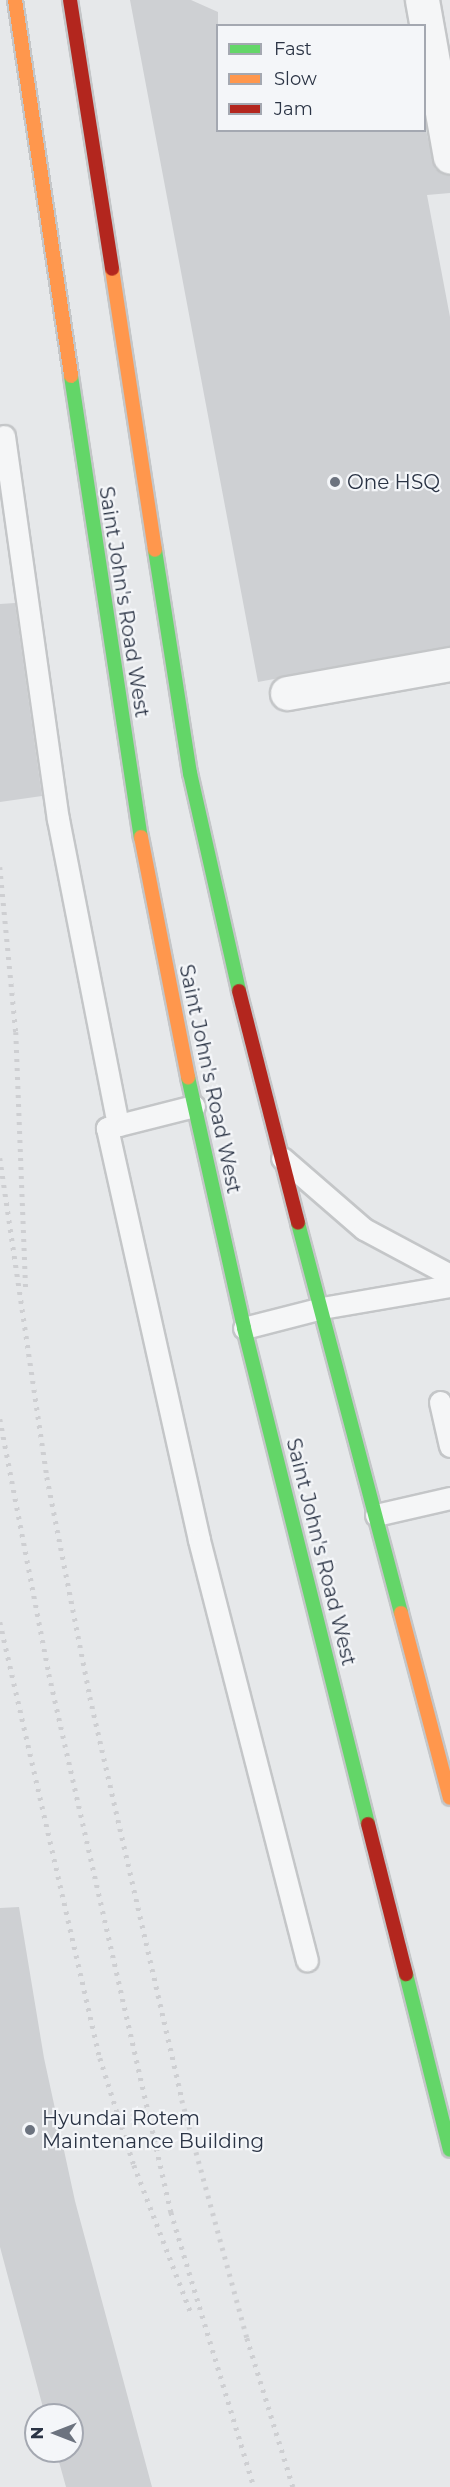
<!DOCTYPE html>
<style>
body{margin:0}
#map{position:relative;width:450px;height:2487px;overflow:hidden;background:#e6e8ea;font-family:Montserrat,sans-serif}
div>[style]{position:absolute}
.building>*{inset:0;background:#ced0d3}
.roads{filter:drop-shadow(2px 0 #c4c6c8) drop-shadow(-2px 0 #c4c6c8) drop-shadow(0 2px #c4c6c8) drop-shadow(0 -2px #c4c6c8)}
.lane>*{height:21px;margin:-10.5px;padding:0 10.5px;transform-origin:10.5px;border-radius:10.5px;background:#f5f6f7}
.street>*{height:33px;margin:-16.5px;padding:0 16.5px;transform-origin:16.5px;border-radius:16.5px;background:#f5f6f7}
.fast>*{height:14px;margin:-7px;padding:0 7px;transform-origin:7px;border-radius:7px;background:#63d668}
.slow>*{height:14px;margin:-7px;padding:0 7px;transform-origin:7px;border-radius:7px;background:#ff974d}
.jam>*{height:14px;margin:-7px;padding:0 7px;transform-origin:7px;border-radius:7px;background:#b3261e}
.rail>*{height:4.5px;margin-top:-2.25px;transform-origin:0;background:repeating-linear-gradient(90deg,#cecfd2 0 3px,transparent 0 9px)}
.dots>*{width:16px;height:16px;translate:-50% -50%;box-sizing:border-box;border:3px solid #f4f6f9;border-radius:50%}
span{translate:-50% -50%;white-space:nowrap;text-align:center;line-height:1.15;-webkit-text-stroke:4.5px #f4f6f9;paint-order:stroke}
.poi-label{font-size:20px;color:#2b3445}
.left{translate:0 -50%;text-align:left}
.street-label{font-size:20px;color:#2b3445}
.legend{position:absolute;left:216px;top:24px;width:210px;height:108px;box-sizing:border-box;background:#f4f6f9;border:2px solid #a4a8b1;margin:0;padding:8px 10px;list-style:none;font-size:18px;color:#2b3445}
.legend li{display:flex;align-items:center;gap:12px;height:30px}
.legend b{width:30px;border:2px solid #a4a8b1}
.north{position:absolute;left:24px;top:2403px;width:60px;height:60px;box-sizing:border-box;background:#f4f6f9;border:2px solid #a4a8b1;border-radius:50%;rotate:270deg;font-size:16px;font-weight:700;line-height:24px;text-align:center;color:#2b3445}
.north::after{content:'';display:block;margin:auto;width:21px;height:27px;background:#6c737f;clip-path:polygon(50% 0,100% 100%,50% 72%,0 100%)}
</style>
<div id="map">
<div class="building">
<i style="clip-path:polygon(130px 0,191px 0,218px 12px,218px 130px,426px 130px,435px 169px,450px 175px,450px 193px,427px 195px,450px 317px,450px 646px,258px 682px)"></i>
<i style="clip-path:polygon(15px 603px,42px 796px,0 802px,0 604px)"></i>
<i style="clip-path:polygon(19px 1907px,44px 2058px,75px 2201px,152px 2487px,66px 2487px,56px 2451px,72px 2451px,72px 2415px,45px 2415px,0 2247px,0 1908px)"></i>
</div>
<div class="roads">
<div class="lane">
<i style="left:4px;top:436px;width:387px;rotate:82deg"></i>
<i style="left:58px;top:819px;width:312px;rotate:78.9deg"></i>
<i style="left:194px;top:1106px;width:90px;rotate:165.8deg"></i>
<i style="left:107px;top:1128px;width:422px;rotate:77.4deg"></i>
<i style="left:199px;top:1540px;width:434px;rotate:75.6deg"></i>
<i style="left:282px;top:1158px;width:108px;rotate:40.9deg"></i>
<i style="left:364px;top:1229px;width:98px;rotate:28.1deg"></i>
<i style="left:244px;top:1328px;width:81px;rotate:-14.4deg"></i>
<i style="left:322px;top:1308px;width:130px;rotate:-9.8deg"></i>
<i style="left:440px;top:1402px;width:45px;rotate:77.2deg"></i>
<i style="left:376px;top:1515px;width:76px;rotate:-12.9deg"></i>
</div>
<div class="street">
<i style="left:422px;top:0;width:159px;rotate:79.9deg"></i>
<i style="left:287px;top:693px;width:166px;rotate:-10.1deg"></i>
</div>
<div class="fast">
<i style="left:71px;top:376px;width:466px;rotate:81.4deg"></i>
<i style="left:155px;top:550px;width:226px;rotate:81.1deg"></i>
<i style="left:190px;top:773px;width:223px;rotate:77.3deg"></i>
<i style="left:188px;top:1077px;width:257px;rotate:77.4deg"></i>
<i style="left:244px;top:1328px;width:511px;rotate:75.96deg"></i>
<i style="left:298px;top:1223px;width:403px;rotate:75.2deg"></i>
<i style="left:406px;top:1974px;width:181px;rotate:76deg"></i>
</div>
<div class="slow">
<i style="left:15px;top:0;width:380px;rotate:81.5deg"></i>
<i style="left:112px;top:269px;width:284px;rotate:81.3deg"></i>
<i style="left:141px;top:837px;width:245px;rotate:78.9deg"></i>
<i style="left:401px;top:1613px;width:191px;rotate:75.2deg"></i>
</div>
<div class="jam">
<i style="left:70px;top:0;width:272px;rotate:81.1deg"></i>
<i style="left:239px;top:991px;width:239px;rotate:75.7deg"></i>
<i style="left:368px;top:1824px;width:155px;rotate:75.8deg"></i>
</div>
</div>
<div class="rail">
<i style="left:0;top:867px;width:166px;rotate:84.5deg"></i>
<i style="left:16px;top:1032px;width:257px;rotate:87.8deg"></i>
<i style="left:0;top:1158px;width:322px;rotate:81.6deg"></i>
<i style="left:47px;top:1477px;width:224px;rotate:78.9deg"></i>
<i style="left:90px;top:1697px;width:413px;rotate:77.1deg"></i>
<i style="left:182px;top:2100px;width:247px;rotate:74.7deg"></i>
<i style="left:247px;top:2338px;width:156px;rotate:72.8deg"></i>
<i style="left:0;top:1419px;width:260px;rotate:79.1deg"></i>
<i style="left:49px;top:1674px;width:552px;rotate:77.22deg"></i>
<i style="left:171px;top:2212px;width:287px;rotate:73.2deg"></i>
<i style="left:0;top:1622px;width:447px;rotate:77.1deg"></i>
<i style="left:100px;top:2058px;width:112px;rotate:72.4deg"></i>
<i style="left:134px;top:2165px;width:161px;rotate:68.9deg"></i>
</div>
<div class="dots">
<i style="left:335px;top:482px;background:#6c737f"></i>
<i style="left:30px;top:2130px;background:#6c737f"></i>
</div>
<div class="poi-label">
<span class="left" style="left:347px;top:482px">One HSQ</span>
<span class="left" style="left:42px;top:2130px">Hyundai Rotem<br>Maintenance Building</span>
</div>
<div class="street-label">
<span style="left:124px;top:602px;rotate:81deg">Saint John's Road West</span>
<span style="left:210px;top:1079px;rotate:78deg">Saint John's Road West</span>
<span style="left:321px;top:1552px;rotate:76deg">Saint John's Road West</span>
</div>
<ul class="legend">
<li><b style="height:8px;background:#63d668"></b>Fast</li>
<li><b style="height:8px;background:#ff974d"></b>Slow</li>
<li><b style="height:8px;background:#b3261e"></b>Jam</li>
</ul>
<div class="north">N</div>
</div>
